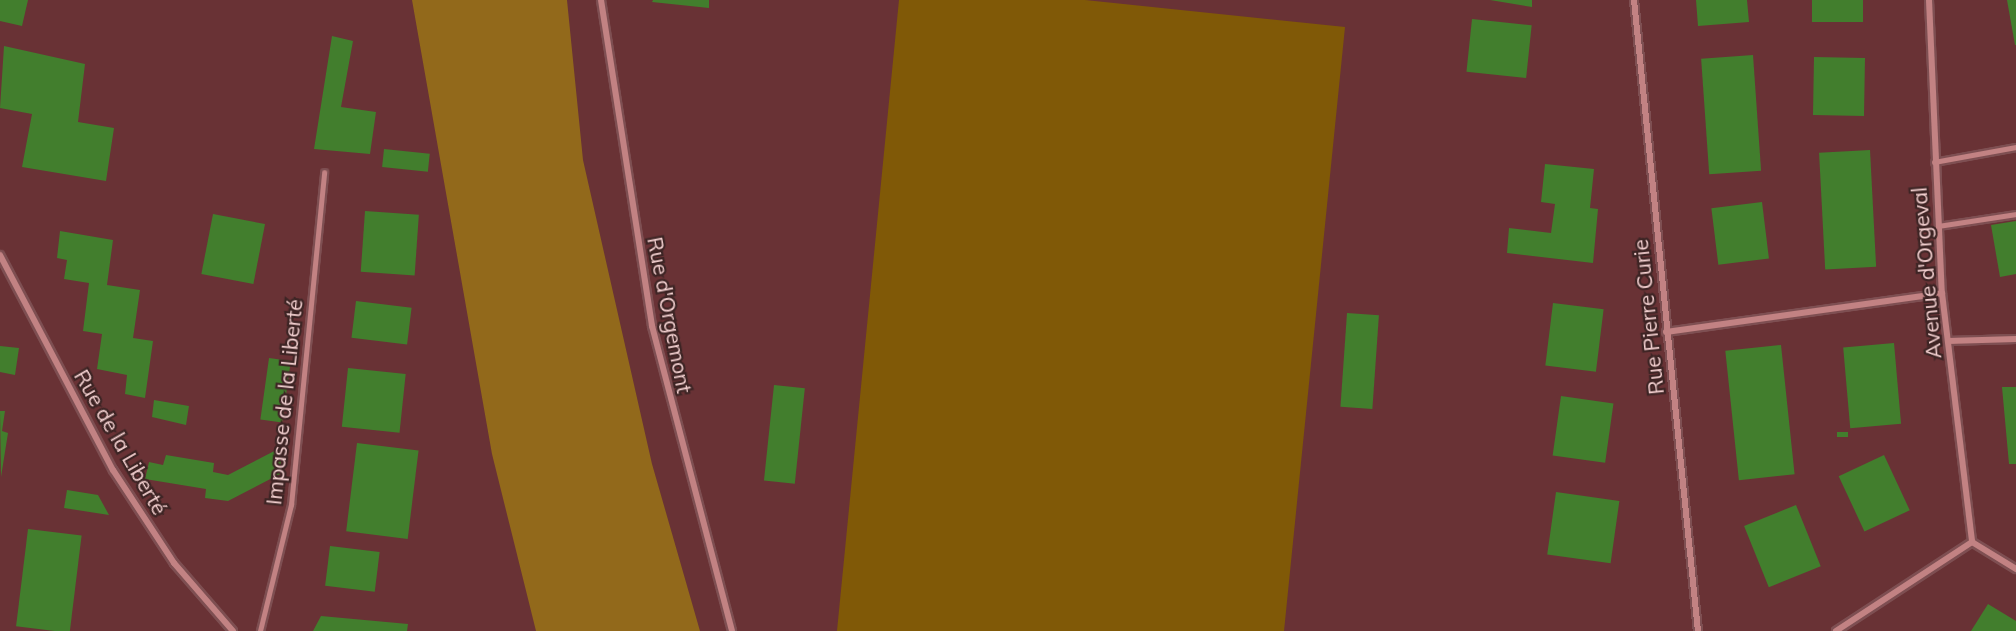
<!DOCTYPE html>
<meta charset="utf-8">
<style>
body{margin:0}
#map{position:relative;width:2016px;height:631px;overflow:hidden;background:#693235;font-family:Mulish,sans-serif}
div>[style]{position:absolute}
.green>*{inset:0;background:#805907}
.forest>*{inset:0;background:#92691b}
.building>*{inset:0;background:#427e2d;transform-origin:0 0}
.roads{filter:drop-shadow(2px 0 #7e4f52) drop-shadow(-2px 0 #7e4f52) drop-shadow(0 2px #7e4f52) drop-shadow(0 -2px #7e4f52)}
.lane>*{height:4.5px;margin:-2.25px;padding:0 2.25px;transform-origin:2.25px;border-radius:2.25px;background:#c28283}
.street>*{height:6px;margin:-3px;padding:0 3px;transform-origin:3px;border-radius:3px;background:#c28283}
span{translate:-50% -50%;white-space:nowrap;text-align:center;line-height:1.15;-webkit-text-stroke:4.5px #3d2424;paint-order:stroke}
.street-label{font-size:21px;color:#f3d0d0}
</style>
<div id="map">
<div class="green">
<i style="clip-path:polygon(899px 0,1085px 0,1345px 27px,1284px 631px,837px 631px)"></i>
</div>
<div class="forest">
<i style="clip-path:polygon(412px 0,567px 0,583px 160px,652px 464px,700px 631px,536px 631px,492px 454px)"></i>
</div>
<div class="building">
<i style="clip-path:polygon(0 0,28px 0,22px 26px,0 21px)"></i>
<i style="clip-path:polygon(653px 0,709px 0,709px 8px,652px 2px)"></i>
<i style="clip-path:polygon(1490px 0,1532px 0,1532px 7px)"></i>
<i style="clip-path:polygon(1696px 0,1747px 0,1749px 22px,1698px 26px)"></i>
<i style="left:1812px;top:0;width:51px;height:22px"></i>
<i style="clip-path:polygon(2007px 0,2016px 0,2016px 45px,2015px 45px)"></i>
<i style="left:1472px;top:19px;width:60px;height:53px;rotate:6deg"></i>
<i style="clip-path:polygon(332px 36px,353px 41px,341px 107px,376px 112px,370px 154px,314px 149px)"></i>
<i style="clip-path:polygon(4px 46px,85px 64px,78px 122px,114px 128px,106px 181px,22px 167px,32px 114px,0 108px)"></i>
<i style="left:1753px;top:55px;width:116px;height:52px;rotate:86deg"></i>
<i style="left:1814px;top:57px;width:51px;height:58px;rotate:1deg"></i>
<i style="left:384px;top:149px;width:46px;height:18px;rotate:6deg"></i>
<i style="left:1870px;top:150px;width:117px;height:51px;rotate:87deg"></i>
<i style="clip-path:polygon(1545px 164px,1594px 169px,1590px 208px,1598px 209px,1593px 263px,1507px 253px,1509px 228px,1551px 233px,1555px 204px,1541px 202px)"></i>
<i style="left:1762px;top:202px;width:57px;height:51px;rotate:83deg"></i>
<i style="left:365px;top:211px;width:54px;height:61px;rotate:4deg"></i>
<i style="left:213px;top:214px;width:53px;height:61px;rotate:11deg"></i>
<i style="clip-path:polygon(2016px 221px,2016px 274px,2000px 277px,1991px 225px)"></i>
<i style="clip-path:polygon(60px 231px,113px 240px,107px 285px,140px 290px,133px 338px,153px 341px,145px 398px,125px 394px,127px 375px,97px 369px,102px 334px,83px 331px,89px 283px,64px 279px,67px 260px,57px 258px)"></i>
<i style="left:356px;top:301px;width:56px;height:37px;rotate:7deg"></i>
<i style="left:1553px;top:303px;width:51px;height:63px;rotate:7deg"></i>
<i style="left:1347px;top:313px;width:32px;height:94px;rotate:4deg"></i>
<i style="left:1894px;top:343px;width:81px;height:51px;rotate:85deg"></i>
<i style="left:1781px;top:345px;width:130px;height:56px;rotate:84deg"></i>
<i style="clip-path:polygon(0 346px,19px 348px,15px 375px,0 372px)"></i>
<i style="left:269px;top:358px;width:22px;height:62px;rotate:8deg"></i>
<i style="left:348px;top:368px;width:58px;height:59px;rotate:6deg"></i>
<i style="left:774px;top:385px;width:31px;height:96px;rotate:6deg"></i>
<i style="clip-path:polygon(2002px 387px,2016px 387px,2016px 464px,2009px 464px)"></i>
<i style="left:1561px;top:396px;width:53px;height:60px;rotate:8deg"></i>
<i style="clip-path:polygon(154px 400px,189px 406px,186px 425px,152px 417px)"></i>
<i style="clip-path:polygon(0 411px,5px 411px,2px 431px,8px 433px,1px 477px)"></i>
<i style="left:1848px;top:432px;width:5px;height:11px;rotate:90deg"></i>
<i style="left:357px;top:443px;width:62px;height:89px;rotate:7deg"></i>
<i style="clip-path:polygon(282px 447px,280px 474px,228px 501px,205px 498px,206px 489px,145px 479px,149px 462px,163px 465px,166px 455px,214px 463px,213px 472px,228px 475px)"></i>
<i style="left:1884px;top:455px;width:61px;height:50px;rotate:65deg"></i>
<i style="clip-path:polygon(67px 490px,98px 495px,109px 515px,64px 508px)"></i>
<i style="left:1556px;top:492px;width:64px;height:63px;rotate:8deg"></i>
<i style="left:1796px;top:505px;width:66px;height:56px;rotate:68deg"></i>
<i style="left:28px;top:529px;width:54px;height:98px;rotate:7deg"></i>
<i style="left:330px;top:546px;width:50px;height:40px;rotate:7deg"></i>
<i style="clip-path:polygon(1988px 604px,2016px 621px,2016px 631px,1971px 631px)"></i>
<i style="clip-path:polygon(321px 616px,408px 624px,407px 631px,313px 631px)"></i>
</div>
<div class="roads">
<div class="lane">
<i style="left:1934px;top:162px;width:83px;rotate:-10.4deg"></i>
<i style="left:1938px;top:226px;width:79px;rotate:-8.7deg"></i>
<i style="left:260px;top:631px;width:130px;rotate:-76.2deg"></i>
<i style="left:291px;top:505px;width:334px;rotate:-84.3deg"></i>
</div>
<div class="street">
<i style="left:601px;top:0;width:330px;rotate:81.1deg"></i>
<i style="left:652px;top:326px;width:315px;rotate:75.3deg"></i>
<i style="left:1634px;top:0;width:634px;rotate:84.21deg"></i>
<i style="left:1929px;top:0;width:293px;rotate:87.5deg"></i>
<i style="left:1942px;top:293px;width:251px;rotate:83.1deg"></i>
<i style="left:1972px;top:542px;width:52px;rotate:31.5deg"></i>
<i style="left:0;top:255px;width:243px;rotate:62.3deg"></i>
<i style="left:113px;top:470px;width:111px;rotate:56.7deg"></i>
<i style="left:174px;top:563px;width:90px;rotate:49.1deg"></i>
<i style="left:1666px;top:332px;width:279px;rotate:-8deg"></i>
<i style="left:1948px;top:341px;width:68px;rotate:-1.7deg"></i>
<i style="left:1836px;top:631px;width:163px;rotate:-33.2deg"></i>
</div>
</div>
<div class="street-label">
<span style="left:1926px;top:273px;rotate:-95deg">Avenue d'Orgeval</span>
<span style="left:670px;top:315px;rotate:79deg">Rue d'Orgemont</span>
<span style="left:1648px;top:317px;rotate:-96deg">Rue Pierre Curie</span>
<span style="left:284px;top:402px;rotate:-84deg">Impasse de la Liberté</span>
<span style="left:121px;top:442px;rotate:60deg">Rue de la Liberté</span>
</div>
</div>
